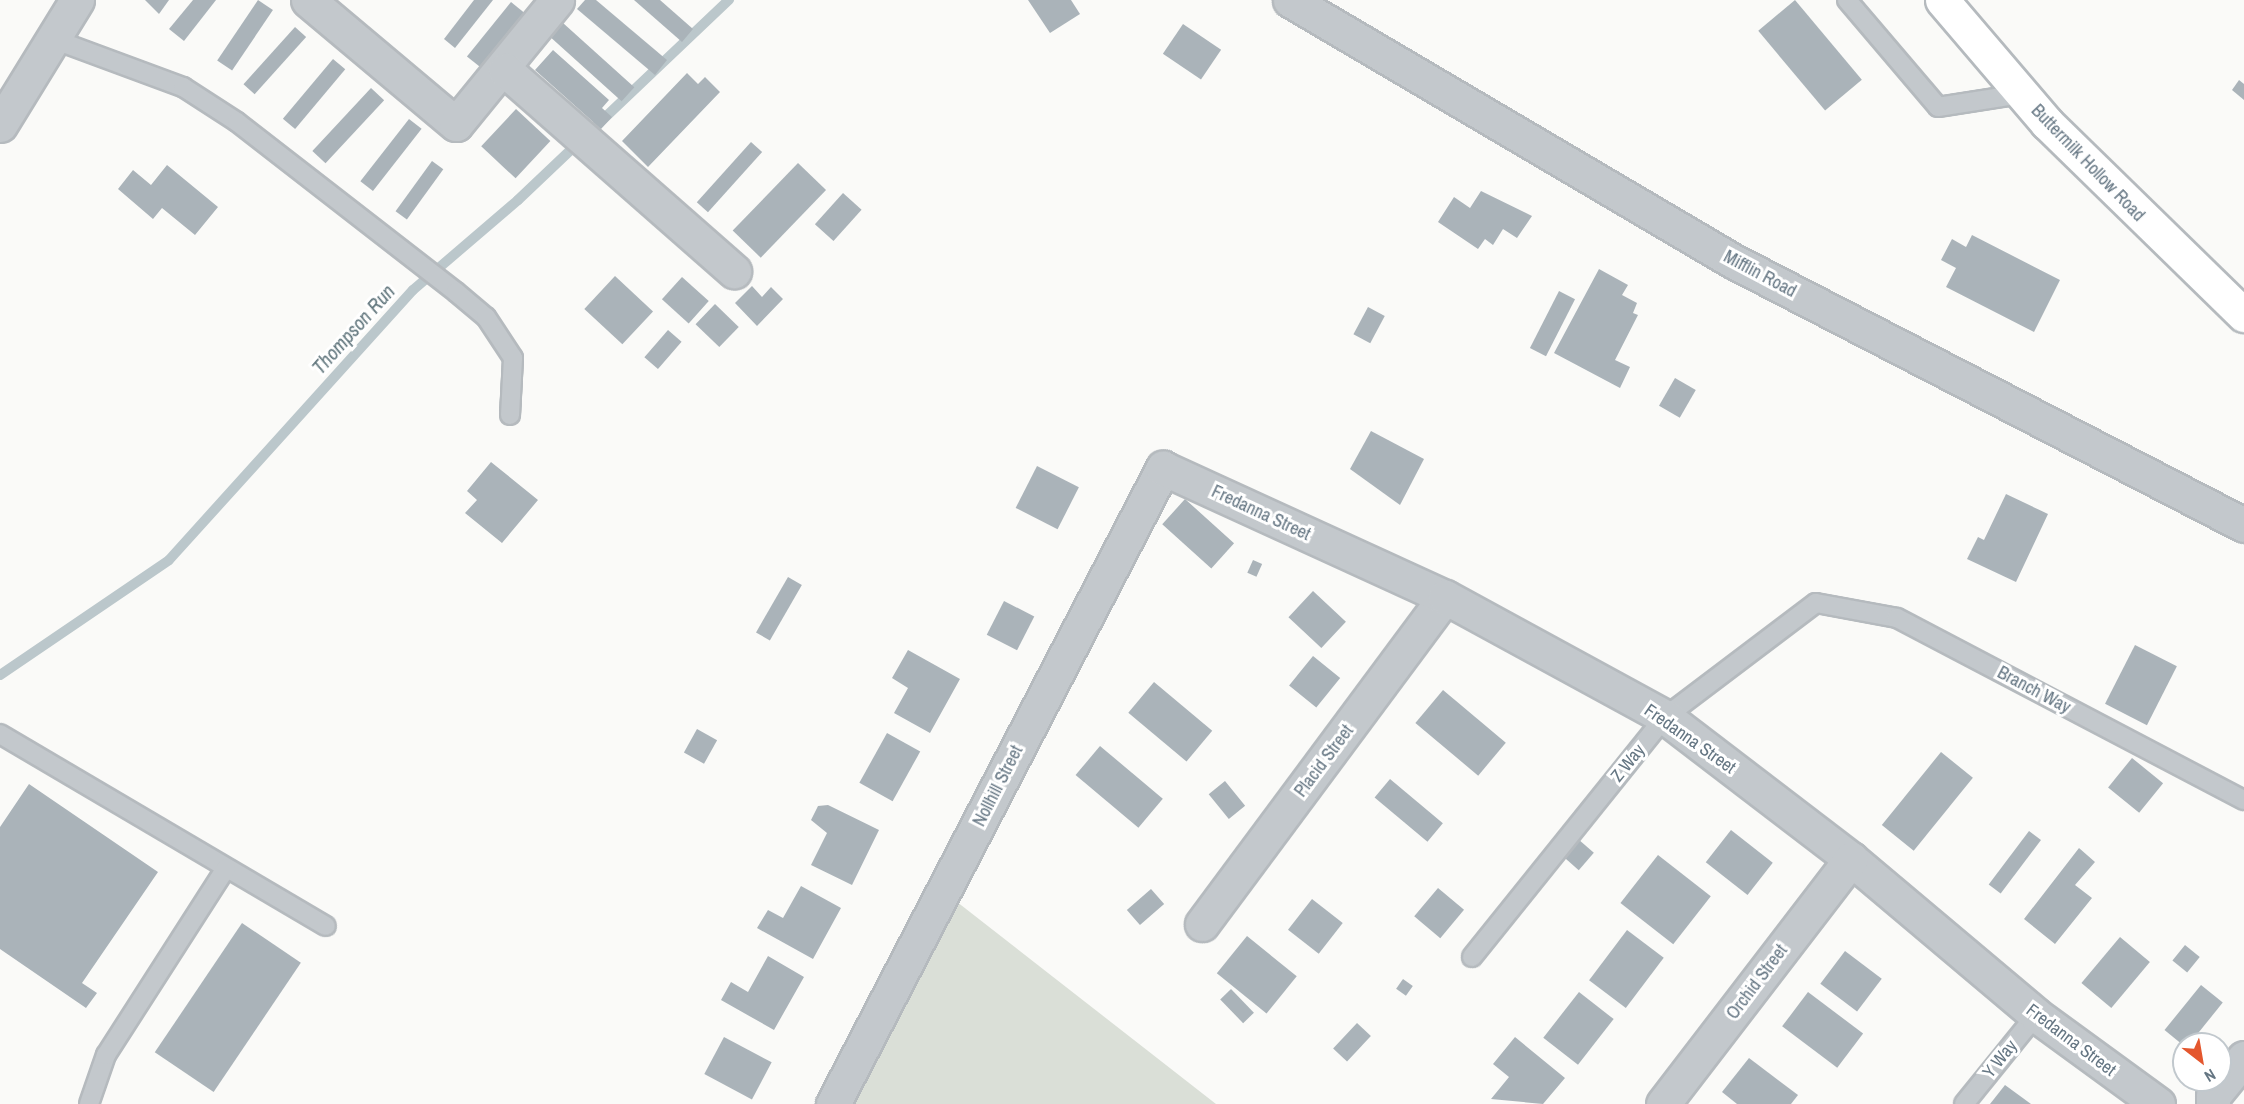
<!DOCTYPE html>
<style>
body{margin:0}
#map{position:relative;width:2244px;height:1104px;overflow:hidden;background:#fafaf8;font-family:"Archivo Narrow",sans-serif}
div>[style]{position:absolute}
.green>*{inset:0;background:#dadfd7}
.stream>*{height:10px;margin:-5px;padding:0 5px;transform-origin:5px;border-radius:5px;background:#bbc7cb}
.building>*{inset:0;background:#aab3b9;transform-origin:0 0}
.roads{filter:drop-shadow(2px 0 #b5babe) drop-shadow(-2px 0 #b5babe) drop-shadow(0 2px #b5babe) drop-shadow(0 -2px #b5babe)}
.service>*{height:18px;margin:-9px;padding:0 9px;transform-origin:9px;border-radius:9px;background:#c3c8cc}
.minor>*{height:33px;margin:-16.5px;padding:0 16.5px;transform-origin:16.5px;border-radius:16.5px;background:#c3c8cc}
.tertiary>*{height:33px;margin:-16.5px;padding:0 16.5px;transform-origin:16.5px;border-radius:16.5px;background:#c3c8cc}
.primary>*{height:33px;margin:-16.5px;padding:0 16.5px;transform-origin:16.5px;border-radius:16.5px;background:#fff}
span{translate:-50% -50%;white-space:nowrap;text-align:center;line-height:1.15;-webkit-text-stroke:6px #fff;paint-order:stroke}
.street-label{font-size:18px;color:#657683}
.water-label{font-size:20px;color:#60757c;font-style:italic}
.north{position:absolute;left:2172px;top:1032px;width:60px;height:60px;box-sizing:border-box;background:#fff;border:2px solid #c1c8cd;border-radius:50%;rotate:149deg;font-size:16px;font-weight:700;line-height:24px;text-align:center;color:#657683}
.north::after{content:'';display:block;margin:auto;width:21px;height:27px;background:#e4572e;clip-path:polygon(50% 0,100% 100%,50% 72%,0 100%)}
</style>
<div id="map">
<div class="green">
<i style="clip-path:polygon(943px 891px,1216px 1104px,838px 1104px)"></i>
</div>
<div class="stream">
<i style="left:0;top:675px;width:204px;rotate:-34.2deg"></i>
<i style="left:169px;top:560px;width:364px;rotate:-47.9deg"></i>
<i style="left:413px;top:290px;width:138px;rotate:-40.6deg"></i>
<i style="left:518px;top:200px;width:291px;rotate:-43.5deg"></i>
</div>
<div class="building">
<i style="clip-path:polygon(145px 0,169px 0,159px 14px)"></i>
<i style="clip-path:polygon(193px 0,216px 0,184px 41px,169px 29px)"></i>
<i style="left:258px;top:0;width:18px;height:73px;rotate:34deg"></i>
<i style="clip-path:polygon(474px 0,493px 0,455px 48px,444px 39px)"></i>
<i style="clip-path:polygon(585px 0,596px 0,667px 60px,655px 75px,577px 9px)"></i>
<i style="clip-path:polygon(634px 0,660px 0,693px 29px,682px 42px)"></i>
<i style="clip-path:polygon(1028px 0,1071px 0,1080px 14px,1050px 33px)"></i>
<i style="left:1795px;top:0;width:104px;height:48px;rotate:50deg"></i>
<i style="left:511px;top:2px;width:21px;height:70px;rotate:39deg"></i>
<i style="left:563px;top:23px;width:96px;height:19px;rotate:42deg"></i>
<i style="left:1183px;top:24px;width:46px;height:36px;rotate:34deg"></i>
<i style="left:295px;top:27px;width:15px;height:77px;rotate:42deg"></i>
<i style="clip-path:polygon(553px 50px,609px 100px,602px 108px,612px 117px,601px 129px,535px 70px)"></i>
<i style="left:333px;top:59px;width:16px;height:78px;rotate:40deg"></i>
<i style="clip-path:polygon(687px 73px,698px 84px,705px 77px,720px 92px,648px 167px,622px 141px)"></i>
<i style="clip-path:polygon(2239px 80px,2244px 84px,2244px 100px,2232px 90px)"></i>
<i style="left:371px;top:88px;width:18px;height:86px;rotate:43deg"></i>
<i style="left:516px;top:109px;width:47px;height:51px;rotate:43deg"></i>
<i style="left:409px;top:119px;width:16px;height:79px;rotate:38deg"></i>
<i style="left:751px;top:142px;width:15px;height:81px;rotate:42deg"></i>
<i style="left:432px;top:161px;width:14px;height:62px;rotate:36deg"></i>
<i style="left:798px;top:163px;width:39px;height:94px;rotate:44deg"></i>
<i style="clip-path:polygon(167px 165px,218px 207px,195px 235px,162px 208px,153px 219px,118px 189px,133px 170px,151px 185px)"></i>
<i style="clip-path:polygon(1481px 191px,1532px 216px,1517px 238px,1503px 229px,1493px 245px,1485px 239px,1478px 249px,1438px 222px,1454px 197px,1470px 208px)"></i>
<i style="left:843px;top:193px;width:25px;height:42px;rotate:42deg"></i>
<i style="clip-path:polygon(1972px 235px,2060px 280px,2034px 332px,1946px 287px,1956px 268px,1941px 260px,1952px 239px,1966px 247px)"></i>
<i style="clip-path:polygon(1599px 269px,1628px 285px,1622px 295px,1637px 303px,1633px 313px,1638px 315px,1615px 360px,1630px 367px,1620px 388px,1554px 353px)"></i>
<i style="left:615px;top:276px;width:52px;height:45px;rotate:43deg"></i>
<i style="left:682px;top:277px;width:36px;height:30px;rotate:42deg"></i>
<i style="clip-path:polygon(752px 286px,762px 297px,771px 287px,783px 299px,757px 326px,735px 303px)"></i>
<i style="left:1559px;top:291px;width:18px;height:64px;rotate:27deg"></i>
<i style="left:715px;top:304px;width:33px;height:28px;rotate:44deg"></i>
<i style="left:1368px;top:307px;width:19px;height:31px;rotate:28deg"></i>
<i style="left:668px;top:330px;width:18px;height:36px;rotate:41deg"></i>
<i style="left:1675px;top:378px;width:24px;height:32px;rotate:30deg"></i>
<i style="clip-path:polygon(1371px 431px,1424px 459px,1400px 505px,1350px 469px)"></i>
<i style="clip-path:polygon(491px 462px,538px 500px,502px 543px,465px 513px,477px 500px,467px 491px)"></i>
<i style="left:1037px;top:466px;width:47px;height:47px;rotate:27deg"></i>
<i style="clip-path:polygon(2006px 494px,2048px 514px,2016px 582px,1967px 559px,1978px 537px,1984px 540px)"></i>
<i style="left:1185px;top:499px;width:66px;height:34px;rotate:42deg"></i>
<i style="left:1253px;top:560px;width:10px;height:14px;rotate:24deg"></i>
<i style="left:788px;top:577px;width:16px;height:64px;rotate:30deg"></i>
<i style="left:1313px;top:591px;width:45px;height:36px;rotate:43deg"></i>
<i style="left:1004px;top:601px;width:34px;height:38px;rotate:27deg"></i>
<i style="left:2135px;top:645px;width:47px;height:66px;rotate:27deg"></i>
<i style="clip-path:polygon(908px 650px,960px 679px,930px 733px,894px 713px,908px 688px,892px 678px)"></i>
<i style="left:1313px;top:656px;width:35px;height:38px;rotate:39deg"></i>
<i style="left:1154px;top:682px;width:76px;height:40px;rotate:40deg"></i>
<i style="left:1443px;top:690px;width:82px;height:43px;rotate:40deg"></i>
<i style="left:697px;top:729px;width:23px;height:27px;rotate:29deg"></i>
<i style="left:887px;top:733px;width:38px;height:57px;rotate:29deg"></i>
<i style="left:1100px;top:746px;width:82px;height:38px;rotate:40deg"></i>
<i style="left:1941px;top:752px;width:41px;height:94px;rotate:39deg"></i>
<i style="left:2132px;top:758px;width:40px;height:38px;rotate:39deg"></i>
<i style="left:1390px;top:779px;width:69px;height:24px;rotate:40deg"></i>
<i style="left:1225px;top:781px;width:32px;height:21px;rotate:51deg"></i>
<i style="clip-path:polygon(29px 784px,158px 872px,82px 983px,97px 993px,86px 1008px,0 949px,0 827px)"></i>
<i style="clip-path:polygon(828px 805px,879px 830px,852px 885px,811px 865px,827px 833px,811px 820px,818px 806px)"></i>
<i style="left:1731px;top:830px;width:53px;height:41px;rotate:38deg"></i>
<i style="left:2029px;top:831px;width:15px;height:67px;rotate:37deg"></i>
<i style="left:1578px;top:839px;width:21px;height:23px;rotate:41deg"></i>
<i style="clip-path:polygon(2079px 848px,2095px 862px,2075px 885px,2092px 898px,2055px 944px,2024px 919px)"></i>
<i style="left:1658px;top:855px;width:67px;height:61px;rotate:38deg"></i>
<i style="clip-path:polygon(801px 886px,841px 908px,813px 959px,757px 928px,768px 910px,783px 918px)"></i>
<i style="left:1438px;top:888px;width:34px;height:37px;rotate:40deg"></i>
<i style="left:1151px;top:889px;width:20px;height:32px;rotate:49deg"></i>
<i style="left:1312px;top:899px;width:39px;height:39px;rotate:38deg"></i>
<i style="left:242px;top:923px;width:71px;height:156px;rotate:34deg"></i>
<i style="left:1627px;top:930px;width:46px;height:63px;rotate:37deg"></i>
<i style="left:1247px;top:936px;width:64px;height:48px;rotate:39deg"></i>
<i style="left:2120px;top:937px;width:39px;height:60px;rotate:40deg"></i>
<i style="left:2185px;top:945px;width:19px;height:20px;rotate:39deg"></i>
<i style="left:1845px;top:951px;width:46px;height:41px;rotate:37deg"></i>
<i style="clip-path:polygon(768px 956px,804px 977px,774px 1030px,721px 1000px,731px 982px,748px 992px)"></i>
<i style="left:1403px;top:979px;width:12px;height:12px;rotate:35deg"></i>
<i style="left:2201px;top:985px;width:28px;height:58px;rotate:39deg"></i>
<i style="left:1231px;top:989px;width:33px;height:15px;rotate:46deg"></i>
<i style="left:1579px;top:992px;width:44px;height:58px;rotate:38deg"></i>
<i style="left:1808px;top:992px;width:69px;height:43px;rotate:37deg"></i>
<i style="left:1357px;top:1023px;width:19px;height:35px;rotate:43deg"></i>
<i style="left:724px;top:1037px;width:54px;height:42px;rotate:28deg"></i>
<i style="clip-path:polygon(1515px 1037px,1565px 1078px,1543px 1104px,1491px 1099px,1509px 1077px,1493px 1064px)"></i>
<i style="clip-path:polygon(1749px 1058px,1798px 1095px,1791px 1104px,1737px 1104px,1722px 1092px)"></i>
<i style="clip-path:polygon(2005px 1085px,2031px 1104px,1990px 1104px)"></i>
</div>
<div class="roads">
<div class="service">
<i style="left:1847px;top:0;width:140px;rotate:49.6deg"></i>
<i style="left:1938px;top:107px;width:84px;rotate:-8.9deg"></i>
<i style="left:53px;top:39px;width:139px;rotate:20.3deg"></i>
<i style="left:183px;top:87px;width:64px;rotate:32.9deg"></i>
<i style="left:237px;top:122px;width:277px;rotate:37.8deg"></i>
<i style="left:456px;top:292px;width:39px;rotate:40deg"></i>
<i style="left:486px;top:317px;width:49px;rotate:56.6deg"></i>
<i style="left:513px;top:358px;width:57px;rotate:93deg"></i>
<i style="left:0;top:734px;width:378px;rotate:30.5deg"></i>
<i style="left:1472px;top:957px;width:308px;rotate:-51.2deg"></i>
<i style="left:1665px;top:717px;width:189px;rotate:-37.1deg"></i>
<i style="left:1816px;top:603px;width:82px;rotate:10.5deg"></i>
<i style="left:1897px;top:618px;width:392px;rotate:27.7deg"></i>
<i style="left:89px;top:1104px;width:52px;rotate:-70.9deg"></i>
<i style="left:106px;top:1055px;width:222px;rotate:-57.3deg"></i>
<i style="left:1964px;top:1104px;width:114px;rotate:-51deg"></i>
</div>
<div class="minor">
<i style="left:308px;top:0;width:193px;rotate:40deg"></i>
<i style="left:456px;top:124px;width:160px;rotate:-50.8deg"></i>
<i style="left:505px;top:70px;width:305px;rotate:41.3deg"></i>
<i style="left:1202px;top:924px;width:407px;rotate:-53.4deg"></i>
<i style="left:833px;top:1104px;width:717px;rotate:-62.58deg"></i>
<i style="left:1163px;top:468px;width:310px;rotate:24.6deg"></i>
<i style="left:1445px;top:597px;width:251px;rotate:28.6deg"></i>
<i style="left:1665px;top:717px;width:234px;rotate:37.4deg"></i>
<i style="left:1851px;top:859px;width:242px;rotate:40.1deg"></i>
<i style="left:2036px;top:1015px;width:151px;rotate:36.1deg"></i>
<i style="left:1663px;top:1104px;width:309px;rotate:-52.5deg"></i>
<i style="left:2213px;top:1104px;width:8px;rotate:-90deg"></i>
<i style="left:2213px;top:1096px;width:49px;rotate:-50.8deg"></i>
</div>
<div class="tertiary">
<i style="left:1290px;top:0;width:514px;rotate:30.51deg"></i>
<i style="left:1733px;top:261px;width:575px;rotate:27.32deg"></i>
<i style="left:0;top:125px;width:147px;rotate:-58.4deg"></i>
</div>
<div class="primary">
<i style="left:1942px;top:0;width:162px;rotate:49.5deg"></i>
<i style="left:2047px;top:123px;width:275px;rotate:44.3deg"></i>
</div>
</div>
<div class="street-label">
<span style="left:2088px;top:163px;rotate:46deg">Buttermilk Hollow Road</span>
<span style="left:1760px;top:274px;rotate:28deg">Mifflin Road</span>
<span style="left:1261px;top:513px;rotate:25deg">Fredanna Street</span>
<span style="left:2034px;top:690px;rotate:28deg">Branch Way</span>
<span style="left:1690px;top:739px;rotate:35deg">Fredanna Street</span>
<span style="left:1324px;top:761px;rotate:-53deg">Placid Street</span>
<span style="left:1628px;top:763px;rotate:-51deg">Z Way</span>
<span style="left:998px;top:786px;rotate:-63deg">Nollhill Street</span>
<span style="left:1757px;top:982px;rotate:-53deg">Orchid Street</span>
<span style="left:2071px;top:1040px;rotate:37deg">Fredanna Street</span>
<span style="left:2000px;top:1059px;rotate:-51deg">Y Way</span>
</div>
<div class="water-label">
<span style="left:353px;top:329px;rotate:-48deg">Thompson Run</span>
</div>
<div class="north">N</div>
</div>
